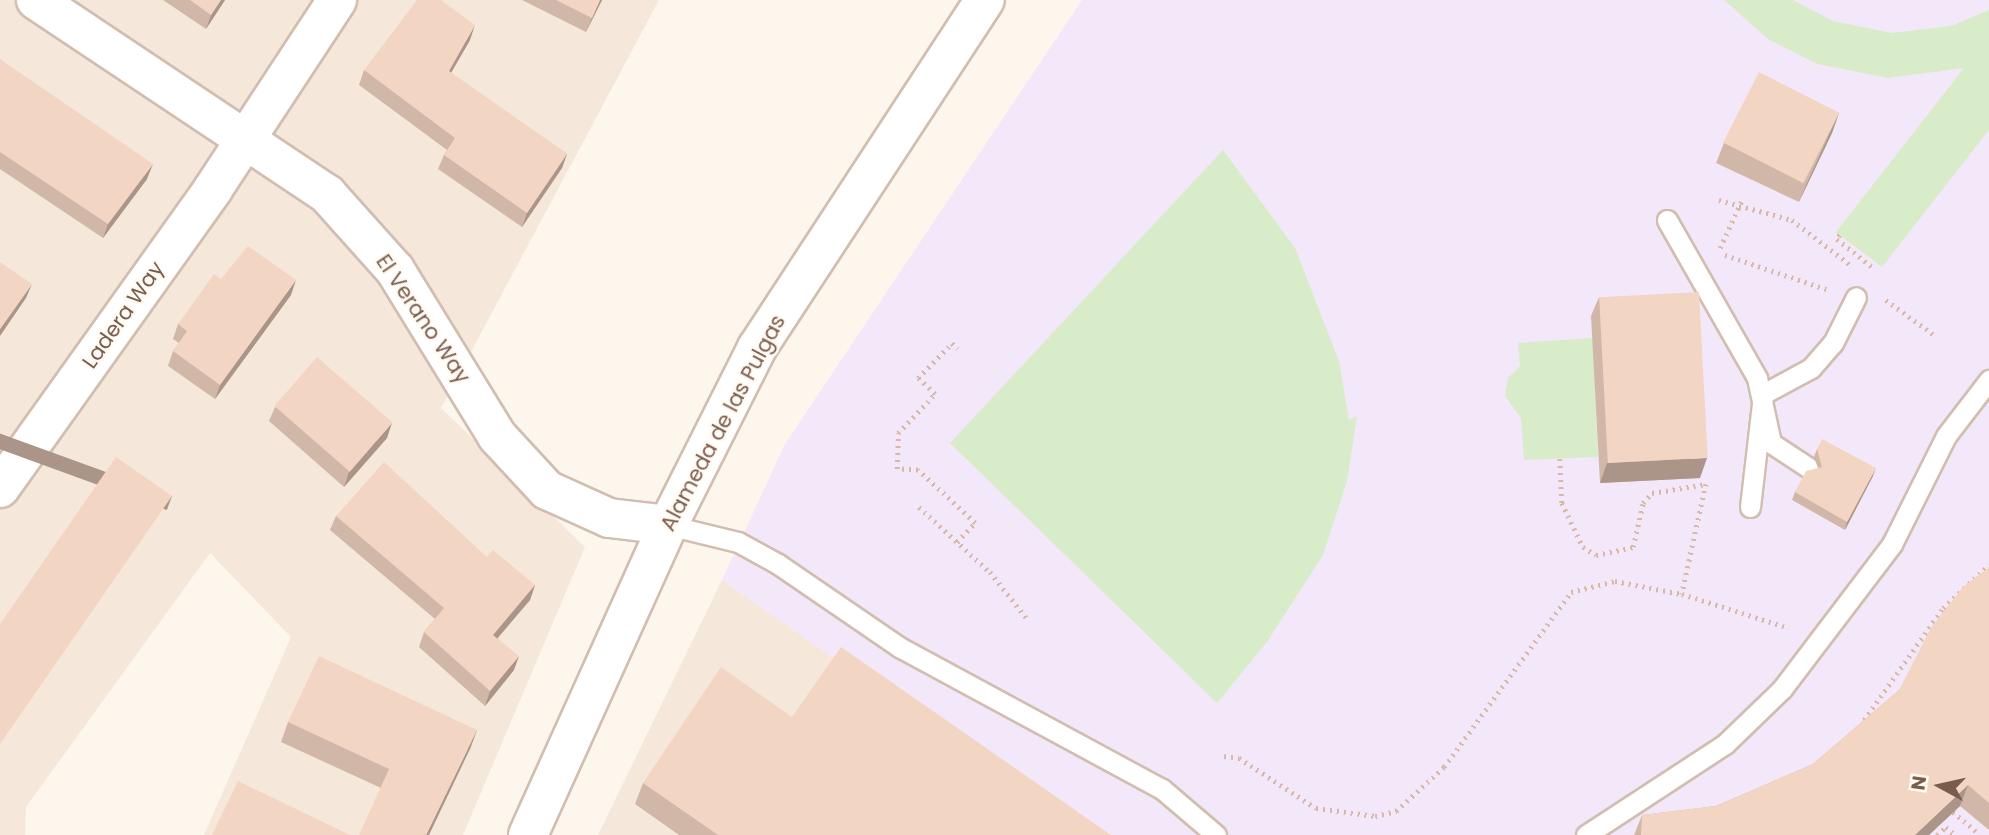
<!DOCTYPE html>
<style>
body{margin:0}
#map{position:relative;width:1989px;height:835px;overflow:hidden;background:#fdf6ec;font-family:Poppins,sans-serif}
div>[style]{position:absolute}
.residential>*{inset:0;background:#f5e8da}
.education>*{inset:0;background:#f3e8fa}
.green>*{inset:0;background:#d8ecc9}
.path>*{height:4.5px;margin-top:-2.25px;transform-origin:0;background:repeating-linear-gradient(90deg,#d9b8a5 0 2px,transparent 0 7px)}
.roads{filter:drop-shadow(2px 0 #d1beb0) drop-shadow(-2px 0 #d1beb0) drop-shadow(0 2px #d1beb0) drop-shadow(0 -2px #d1beb0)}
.lane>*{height:19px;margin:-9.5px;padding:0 9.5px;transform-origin:9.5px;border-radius:9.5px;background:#fff}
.street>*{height:38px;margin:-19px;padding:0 19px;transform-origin:19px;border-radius:19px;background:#fff}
.secondary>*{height:38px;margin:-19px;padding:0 19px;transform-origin:19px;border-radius:19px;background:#fff}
.wall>*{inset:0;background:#d1b7a8}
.shaded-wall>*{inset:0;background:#aa9588;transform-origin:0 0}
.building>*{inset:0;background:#f3d5c3;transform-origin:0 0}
span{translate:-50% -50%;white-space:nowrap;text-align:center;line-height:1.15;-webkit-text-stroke:5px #fffaf3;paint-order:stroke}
.street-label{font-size:21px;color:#7a5c4d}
.north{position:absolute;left:1905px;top:751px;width:70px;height:70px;-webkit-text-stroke:5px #fffaf3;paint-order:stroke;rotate:278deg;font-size:19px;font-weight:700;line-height:28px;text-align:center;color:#7a5c4d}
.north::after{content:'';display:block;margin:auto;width:24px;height:32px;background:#7a5c4d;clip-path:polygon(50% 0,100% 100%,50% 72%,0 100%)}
</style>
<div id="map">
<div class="residential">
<i style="clip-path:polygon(0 0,659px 0,441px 408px,585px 547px,463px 835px,204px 835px,291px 637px,210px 553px,26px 807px,25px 835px,0 835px)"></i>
<i style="clip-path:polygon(722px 580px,878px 688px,1086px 835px,598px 835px)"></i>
</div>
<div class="education">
<i style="clip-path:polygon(1082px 0,1989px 0,1989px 835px,1086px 835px,722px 580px,785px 444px)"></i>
</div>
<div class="green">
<i style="clip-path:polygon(1724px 0,1793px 0,1833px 21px,1892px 33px,1951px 26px,1989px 10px,1989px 130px,1882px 267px,1836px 232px,1964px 68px,1888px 78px,1817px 64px,1768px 39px)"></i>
<i style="clip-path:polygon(1223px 150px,1295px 248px,1339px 361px,1349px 420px,1357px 416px,1347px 481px,1323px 555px,1267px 642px,1217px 703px,950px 443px)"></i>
<i style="clip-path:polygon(1593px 338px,1598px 457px,1524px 460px,1521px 418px,1505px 396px,1508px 378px,1520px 366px,1518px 343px)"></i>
</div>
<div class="path">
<i style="left:1719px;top:200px;width:76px;rotate:15.3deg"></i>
<i style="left:1792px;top:220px;width:76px;rotate:37.5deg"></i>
<i style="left:1840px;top:235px;width:5px;rotate:127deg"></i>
<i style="left:1837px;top:239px;width:48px;rotate:38.3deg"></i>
<i style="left:1720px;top:248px;width:51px;rotate:-65.5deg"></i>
<i style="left:1725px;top:255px;width:107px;rotate:18.6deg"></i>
<i style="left:1886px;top:300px;width:58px;rotate:35.9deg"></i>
<i style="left:1560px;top:459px;width:44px;rotate:87.4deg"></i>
<i style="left:1562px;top:503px;width:49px;rotate:64.5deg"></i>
<i style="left:1583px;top:547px;width:15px;rotate:32deg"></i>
<i style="left:1596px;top:555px;width:38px;rotate:-12deg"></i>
<i style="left:1633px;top:547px;width:45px;rotate:-77.2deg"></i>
<i style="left:1643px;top:503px;width:13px;rotate:-48deg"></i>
<i style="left:1652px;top:493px;width:55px;rotate:-9.5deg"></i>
<i style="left:1706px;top:484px;width:113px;rotate:102.3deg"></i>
<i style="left:1682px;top:594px;width:112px;rotate:17.6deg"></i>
<i style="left:919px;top:507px;width:96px;rotate:42.5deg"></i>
<i style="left:990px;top:572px;width:63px;rotate:51.5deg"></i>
<i style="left:957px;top:542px;width:26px;rotate:-47deg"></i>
<i style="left:975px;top:523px;width:78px;rotate:-137.1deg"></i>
<i style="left:918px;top:470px;width:21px;rotate:-177deg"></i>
<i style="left:897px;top:469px;width:36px;rotate:-88deg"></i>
<i style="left:898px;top:433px;width:54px;rotate:-46.5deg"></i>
<i style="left:935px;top:394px;width:23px;rotate:-137deg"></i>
<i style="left:918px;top:378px;width:49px;rotate:-45.8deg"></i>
<i style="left:952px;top:343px;width:8px;rotate:45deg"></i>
<i style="left:1864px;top:720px;width:137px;rotate:-54.8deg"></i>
<i style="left:1943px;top:608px;width:63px;rotate:-43.1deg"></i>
<i style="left:1224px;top:756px;width:15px;rotate:8deg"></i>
<i style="left:1239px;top:758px;width:92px;rotate:33deg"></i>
<i style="left:1316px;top:808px;width:60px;rotate:7.7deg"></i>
<i style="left:1375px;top:816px;width:22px;rotate:-13deg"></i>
<i style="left:1396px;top:811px;width:65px;rotate:-42.5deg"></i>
<i style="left:1444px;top:767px;width:216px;rotate:-54deg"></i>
<i style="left:1571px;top:592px;width:45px;rotate:-14deg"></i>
<i style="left:1615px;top:581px;width:68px;rotate:11deg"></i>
<i style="left:1953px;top:812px;width:35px;rotate:40deg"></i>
<i style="left:1937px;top:835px;width:12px;rotate:-42deg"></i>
<i style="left:1946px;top:827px;width:12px;rotate:42deg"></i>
</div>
<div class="roads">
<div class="lane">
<i style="left:1667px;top:220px;width:182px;rotate:60.3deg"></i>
<i style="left:1757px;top:378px;width:66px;rotate:77.8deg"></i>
<i style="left:1771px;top:443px;width:45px;rotate:33.3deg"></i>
<i style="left:1750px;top:507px;width:114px;rotate:-83.4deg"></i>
<i style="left:1763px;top:394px;width:55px;rotate:-28.4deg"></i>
<i style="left:1811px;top:368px;width:33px;rotate:-49deg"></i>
<i style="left:1833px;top:343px;width:51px;rotate:-63.4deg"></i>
<i style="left:668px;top:525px;width:72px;rotate:13.7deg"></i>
<i style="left:738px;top:542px;width:46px;rotate:28.8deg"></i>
<i style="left:778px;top:564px;width:147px;rotate:34.4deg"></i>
<i style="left:899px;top:647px;width:299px;rotate:28.4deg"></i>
<i style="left:1162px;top:789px;width:71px;rotate:40.4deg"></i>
<i style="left:1586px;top:835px;width:166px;rotate:-33.2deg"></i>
<i style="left:1725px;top:744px;width:79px;rotate:-44deg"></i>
<i style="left:1782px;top:689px;width:182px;rotate:-52.8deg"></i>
<i style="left:1892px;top:544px;width:121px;rotate:-63.4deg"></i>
<i style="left:1946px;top:436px;width:71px;rotate:-52.5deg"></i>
</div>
<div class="street">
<i style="left:36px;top:0;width:350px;rotate:33.7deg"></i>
<i style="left:327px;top:194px;width:102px;rotate:48.2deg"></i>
<i style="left:395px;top:270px;width:195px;rotate:58.4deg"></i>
<i style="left:497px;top:436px;width:74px;rotate:47.2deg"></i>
<i style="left:547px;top:490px;width:68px;rotate:24.3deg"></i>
<i style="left:609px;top:518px;width:59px;rotate:6.8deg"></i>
<i style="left:0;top:488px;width:367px;rotate:-54.5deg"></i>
<i style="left:213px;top:189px;width:226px;rotate:-56.7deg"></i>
</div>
<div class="secondary">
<i style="left:528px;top:835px;width:340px;rotate:-65.7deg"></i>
<i style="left:668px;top:525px;width:198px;rotate:-63.3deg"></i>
<i style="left:757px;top:348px;width:416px;rotate:-56.8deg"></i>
</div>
</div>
<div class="wall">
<i style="clip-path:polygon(163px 0,225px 0,206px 29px)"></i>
<i style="clip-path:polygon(522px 0,602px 0,586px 32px)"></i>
<i style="clip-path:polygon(470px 40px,451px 73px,567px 154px,562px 168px,522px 227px,438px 169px,444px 155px,447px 150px,359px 85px,364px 70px)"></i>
<i style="clip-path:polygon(0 59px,147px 179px,103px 238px,0 169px)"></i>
<i style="clip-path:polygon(1839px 113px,1832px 133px,1799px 202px,1716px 163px,1724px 143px)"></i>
<i style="clip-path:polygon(221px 279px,291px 295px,215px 399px,168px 366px,173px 351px,179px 343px,173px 339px,178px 324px)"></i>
<i style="clip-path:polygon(1599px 297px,1700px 478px,1600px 483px,1591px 316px)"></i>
<i style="clip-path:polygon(275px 407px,387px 438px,344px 487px,269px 421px)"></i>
<i style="clip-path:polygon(1817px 449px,1873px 476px,1845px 530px,1792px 500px,1795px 492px,1818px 468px,1814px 457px)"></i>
<i style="clip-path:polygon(336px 516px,487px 557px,535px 585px,530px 600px,498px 638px,514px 670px,485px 706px,419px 647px,424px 632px,435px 619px,330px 530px)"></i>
<i style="clip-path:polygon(1989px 567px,1989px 830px,1960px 806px,1929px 835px,1634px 835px,1642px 815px,1716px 806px,1813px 764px,1899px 690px)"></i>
<i style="clip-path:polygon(792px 717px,1111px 835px,679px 835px,635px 804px,643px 783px)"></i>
<i style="clip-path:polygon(288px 722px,477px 730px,470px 749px,381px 788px,281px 742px)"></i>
</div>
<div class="shaded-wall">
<i style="clip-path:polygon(221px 0,225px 0,206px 29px,211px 15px)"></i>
<i style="clip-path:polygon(600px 0,602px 0,586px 32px,592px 18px)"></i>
<i style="clip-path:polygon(475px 25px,470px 40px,444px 85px,449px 71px)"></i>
<i style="clip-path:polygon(1839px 113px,1832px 133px,1799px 202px,1807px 183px)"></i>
<i style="clip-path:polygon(567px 154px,562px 168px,522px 227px,527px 213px)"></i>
<i style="clip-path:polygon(153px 164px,147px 179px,103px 238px,108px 224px)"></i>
<i style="clip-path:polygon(296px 280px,291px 295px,215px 399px,220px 385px)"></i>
<i style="clip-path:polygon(32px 284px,26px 298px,0 336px,0 329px)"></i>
<i style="clip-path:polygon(392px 423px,387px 438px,344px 487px,349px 472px)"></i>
<i style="clip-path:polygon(1707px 458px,1700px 478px,1600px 483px,1607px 463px)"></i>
<i style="clip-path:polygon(1876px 468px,1873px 476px,1845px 530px,1847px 522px)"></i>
<i style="left:172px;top:496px;width:15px;height:302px;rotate:110deg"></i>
<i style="clip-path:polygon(535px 585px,530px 600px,488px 649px,493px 635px)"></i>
<i style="clip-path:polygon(519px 656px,514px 670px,485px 706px,490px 691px)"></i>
<i style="clip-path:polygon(477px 730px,470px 749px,429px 835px,426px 835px)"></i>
<i style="clip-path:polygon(1968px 785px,1960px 806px,1929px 835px,1915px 835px)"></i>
</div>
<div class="building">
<i style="clip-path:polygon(190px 0,221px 0,211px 15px)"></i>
<i style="clip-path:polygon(417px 0,441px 0,475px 25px,449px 71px,567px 154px,527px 213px,444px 155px,455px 138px,364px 70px)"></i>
<i style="clip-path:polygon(556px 0,600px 0,592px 18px)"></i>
<i style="clip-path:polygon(0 59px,153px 164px,108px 224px,0 152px)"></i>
<i style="left:1759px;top:72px;width:90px;height:79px;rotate:27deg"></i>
<i style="clip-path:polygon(248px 246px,296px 280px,220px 385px,173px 351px,187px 331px,178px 324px,214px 274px,221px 279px)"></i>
<i style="clip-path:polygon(0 262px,32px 284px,0 329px)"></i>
<i style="left:1699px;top:292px;width:166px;height:100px;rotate:87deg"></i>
<i style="left:317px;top:357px;width:100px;height:65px;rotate:41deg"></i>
<i style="clip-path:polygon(1822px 439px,1876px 468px,1847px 522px,1795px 492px,1806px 471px,1822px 467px,1817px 449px)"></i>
<i style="clip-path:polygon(116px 457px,172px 496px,0 744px,0 624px)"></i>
<i style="clip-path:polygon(384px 462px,487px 557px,493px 550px,535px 585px,493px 635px,519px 656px,490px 691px,424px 632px,444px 608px,336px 516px)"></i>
<i style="clip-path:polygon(1989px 567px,1989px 803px,1968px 785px,1915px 835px,1641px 835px,1642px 815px,1716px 806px,1813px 764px,1899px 690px,1932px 626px,1963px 587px)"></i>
<i style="clip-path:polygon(841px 647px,1111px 835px,718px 835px,643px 783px,721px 667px,792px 717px)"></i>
<i style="clip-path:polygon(319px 656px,477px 730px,426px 835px,359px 835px,389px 769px,288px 722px)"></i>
<i style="clip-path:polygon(238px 781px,350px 835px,212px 835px)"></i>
</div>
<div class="street-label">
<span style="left:123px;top:315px;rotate:-55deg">Ladera Way</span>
<span style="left:423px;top:319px;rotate:56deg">El Verano Way</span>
<span style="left:723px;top:423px;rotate:-62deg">Alameda de las Pulgas</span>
</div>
<div class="north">N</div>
</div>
